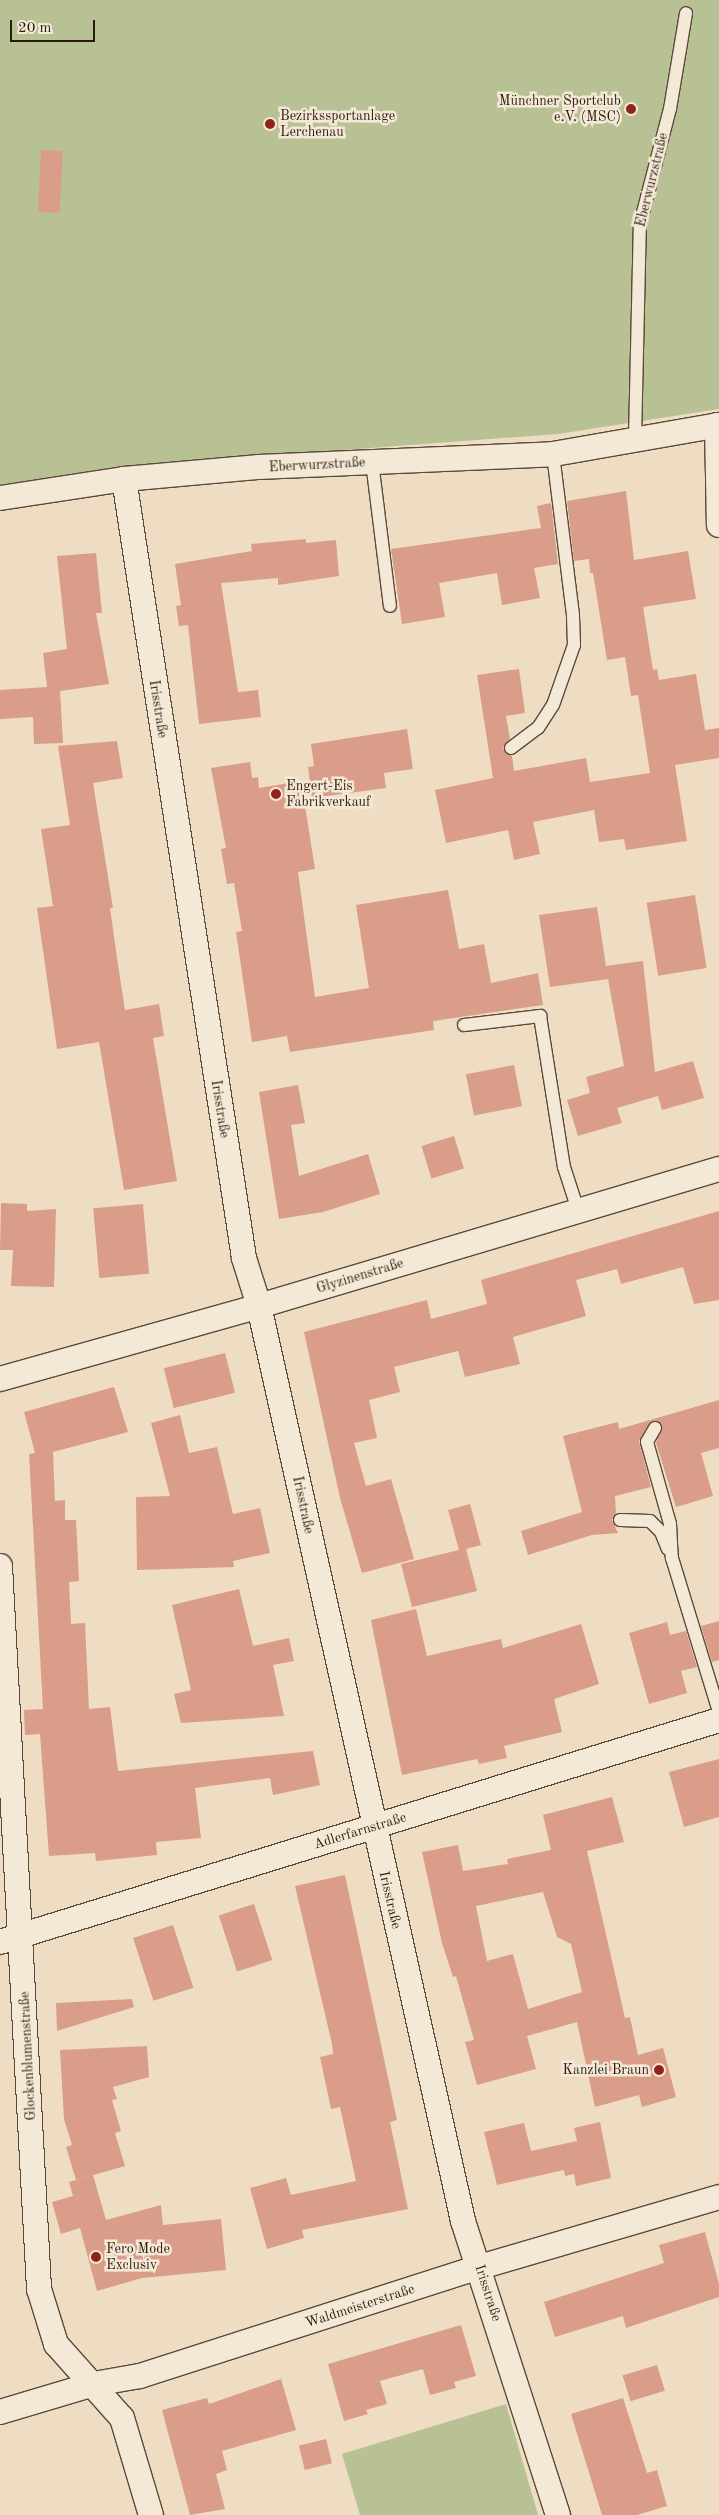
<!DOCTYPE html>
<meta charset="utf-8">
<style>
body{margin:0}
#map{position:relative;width:719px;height:2515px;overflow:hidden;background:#eeddc2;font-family:"Old Standard TT",serif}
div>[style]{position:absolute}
.green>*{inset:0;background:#b7c194}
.building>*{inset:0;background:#d99d8a;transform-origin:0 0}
.roads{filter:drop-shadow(1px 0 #5b4a3a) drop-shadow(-1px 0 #5b4a3a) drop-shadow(0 1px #5b4a3a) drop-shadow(0 -1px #5b4a3a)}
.lane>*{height:12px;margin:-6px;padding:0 6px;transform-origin:6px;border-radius:6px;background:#f4e9d7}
.street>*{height:24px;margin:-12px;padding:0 12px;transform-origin:12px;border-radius:12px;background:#f4e9d7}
.dots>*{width:14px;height:14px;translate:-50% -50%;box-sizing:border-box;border:2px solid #f4e9d7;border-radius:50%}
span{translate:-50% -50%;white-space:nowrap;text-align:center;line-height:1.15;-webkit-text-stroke:5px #f4e9d7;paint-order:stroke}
.poi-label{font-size:14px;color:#2a190c}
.right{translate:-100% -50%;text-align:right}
.left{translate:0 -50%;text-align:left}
.street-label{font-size:14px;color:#2a190c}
.scale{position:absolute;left:10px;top:20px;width:85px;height:22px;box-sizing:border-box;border:2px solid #2a190c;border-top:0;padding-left:6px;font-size:15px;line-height:18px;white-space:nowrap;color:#2a190c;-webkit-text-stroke:4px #f4e9d7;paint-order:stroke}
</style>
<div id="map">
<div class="green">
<i style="clip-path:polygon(0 0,719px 0,719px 409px,558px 434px,130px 466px,0 486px)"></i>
<i style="clip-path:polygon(506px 2404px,538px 2515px,360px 2515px,342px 2454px)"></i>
</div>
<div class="building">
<i style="left:41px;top:150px;width:22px;height:62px;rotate:3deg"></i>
<i style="clip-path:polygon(626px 491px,634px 560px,688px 551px,696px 599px,643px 607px,653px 670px,657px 669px,659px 680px,696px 674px,705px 730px,719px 728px,719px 758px,675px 765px,687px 841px,626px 850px,624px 839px,599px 842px,594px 810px,533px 822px,540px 854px,514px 860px,508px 830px,446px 843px,435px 790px,493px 778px,477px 675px,519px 669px,525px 713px,506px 716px,510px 739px,503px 748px,512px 756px,514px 771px,586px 758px,590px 782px,650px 773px,638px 695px,631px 696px,625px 657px,607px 660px,593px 573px,590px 573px,589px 559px,574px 561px,567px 501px)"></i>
<i style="clip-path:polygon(551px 503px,558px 564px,534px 568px,540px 598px,502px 605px,497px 573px,439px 583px,445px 617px,402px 624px,391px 549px,541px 528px,537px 506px)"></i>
<i style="clip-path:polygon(306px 539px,306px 543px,336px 540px,339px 576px,278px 585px,278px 578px,221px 583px,238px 692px,258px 690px,261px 717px,199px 724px,188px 625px,179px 626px,176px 606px,181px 605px,175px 564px,252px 551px,251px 544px)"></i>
<i style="clip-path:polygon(96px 553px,102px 613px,96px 613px,109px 684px,60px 691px,63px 743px,34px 744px,33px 717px,0 719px,0 690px,47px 687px,43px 653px,67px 649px,57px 556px)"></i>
<i style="clip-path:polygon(407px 729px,413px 769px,384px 773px,386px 788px,312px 798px,308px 767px,314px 766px,311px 744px)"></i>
<i style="clip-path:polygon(117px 741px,123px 778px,93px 783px,113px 908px,110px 908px,117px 958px,125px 1010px,159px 1004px,164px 1036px,153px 1038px,177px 1181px,124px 1190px,99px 1042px,57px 1049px,37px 908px,53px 906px,41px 829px,70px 825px,58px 746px)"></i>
<i style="clip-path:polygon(250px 762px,252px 778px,258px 777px,259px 788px,301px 781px,315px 869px,298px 872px,315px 997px,369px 988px,356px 905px,448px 890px,459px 949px,484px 944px,491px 983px,538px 973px,543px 1005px,433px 1021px,434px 1030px,290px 1052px,287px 1036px,252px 1042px,236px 932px,242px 931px,234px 883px,227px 884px,221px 849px,226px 848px,211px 768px)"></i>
<i style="left:695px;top:895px;width:74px;height:49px;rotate:81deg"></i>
<i style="clip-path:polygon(597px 907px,606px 966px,643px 961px,655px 1072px,693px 1061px,704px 1098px,662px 1110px,658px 1096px,617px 1108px,622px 1123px,578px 1136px,567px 1100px,590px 1093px,586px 1077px,624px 1066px,608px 979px,550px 987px,539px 915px)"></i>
<i style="left:514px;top:1065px;width:42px;height:49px;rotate:79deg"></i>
<i style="clip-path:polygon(298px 1085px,305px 1123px,291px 1125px,299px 1176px,368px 1154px,380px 1194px,323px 1212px,279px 1219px,259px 1092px)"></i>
<i style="left:454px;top:1136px;width:34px;height:34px;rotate:73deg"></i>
<i style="clip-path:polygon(1px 1203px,27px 1204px,27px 1211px,56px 1209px,54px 1287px,11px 1286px,13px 1250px,0 1250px)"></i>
<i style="left:143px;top:1204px;width:70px;height:50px;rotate:85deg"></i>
<i style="clip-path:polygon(719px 1211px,719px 1300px,694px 1304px,683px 1267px,621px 1284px,617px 1269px,576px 1280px,586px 1316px,513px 1337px,520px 1364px,465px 1377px,458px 1351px,394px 1367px,400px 1392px,369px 1400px,377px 1438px,354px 1443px,366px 1486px,391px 1479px,414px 1559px,362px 1573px,340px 1498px,304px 1332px,427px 1300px,431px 1319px,487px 1304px,481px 1280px)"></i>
<i style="left:225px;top:1353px;width:41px;height:63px;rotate:76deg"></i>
<i style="clip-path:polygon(114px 1387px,128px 1432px,53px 1452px,55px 1501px,65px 1500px,65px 1520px,76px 1520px,79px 1581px,69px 1582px,71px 1624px,85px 1623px,89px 1709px,110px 1707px,118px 1771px,313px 1751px,320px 1785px,273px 1795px,270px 1778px,195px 1788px,201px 1838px,156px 1842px,157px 1855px,96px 1861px,95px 1853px,49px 1856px,40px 1734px,25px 1735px,24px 1710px,43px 1709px,29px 1454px,35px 1453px,24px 1412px)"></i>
<i style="clip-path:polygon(719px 1400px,719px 1448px,701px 1453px,713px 1496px,676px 1507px,656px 1443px,662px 1424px,651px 1421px,639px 1441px,651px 1487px,615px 1496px,616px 1513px,612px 1520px,618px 1533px,592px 1535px,528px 1555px,521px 1531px,582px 1512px,563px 1436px,618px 1422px,619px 1429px)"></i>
<i style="clip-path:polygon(180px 1415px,189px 1453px,217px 1447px,233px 1514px,260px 1508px,270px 1553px,233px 1561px,234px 1567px,137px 1570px,136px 1497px,170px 1496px,151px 1423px)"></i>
<i style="clip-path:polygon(470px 1504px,481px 1545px,466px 1549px,477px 1591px,412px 1607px,401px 1564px,459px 1550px,448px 1510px)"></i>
<i style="clip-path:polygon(239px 1589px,253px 1646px,289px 1638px,294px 1661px,273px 1665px,284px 1716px,181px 1723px,174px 1694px,191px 1690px,172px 1605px)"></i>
<i style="clip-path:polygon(416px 1609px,427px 1656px,501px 1639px,503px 1648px,581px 1624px,599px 1684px,554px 1699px,562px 1732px,504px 1746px,507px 1758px,479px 1764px,477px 1759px,402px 1775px,371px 1620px)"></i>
<i style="clip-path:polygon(719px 1621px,719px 1660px,712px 1662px,701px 1626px)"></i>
<i style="clip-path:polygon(667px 1622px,670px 1635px,686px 1631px,697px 1667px,681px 1671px,687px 1693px,649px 1704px,629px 1633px)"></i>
<i style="clip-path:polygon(719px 1759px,719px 1817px,684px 1827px,669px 1772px)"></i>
<i style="clip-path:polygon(evenodd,612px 1797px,624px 1842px,587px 1851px,625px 2018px,630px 2017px,638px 2055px,663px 2048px,676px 2097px,642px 2107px,639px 2095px,595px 2107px,577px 2022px,527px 2036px,536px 2069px,477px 2085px,465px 2042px,474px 2040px,456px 1976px,453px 1977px,442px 1943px,422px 1852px,458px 1845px,463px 1871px,508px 1864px,507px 1859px,551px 1850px,543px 1815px,612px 1797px,543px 1892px,557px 1937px,571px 1944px,582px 1992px,528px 2009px,513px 1954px,487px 1961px,476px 1906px,543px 1892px)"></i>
<i style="clip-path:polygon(345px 1875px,397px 2120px,390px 2122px,408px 2209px,302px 2230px,304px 2238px,267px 2249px,250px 2188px,286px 2178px,291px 2195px,356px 2181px,340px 2107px,331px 2109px,320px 2057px,333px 2054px,332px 2044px,295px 1886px)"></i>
<i style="left:254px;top:1904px;width:59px;height:37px;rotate:72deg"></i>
<i style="left:173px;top:1925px;width:66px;height:42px;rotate:72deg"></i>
<i style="clip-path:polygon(132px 1999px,134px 2007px,57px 2031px,56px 2003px)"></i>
<i style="clip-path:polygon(147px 2046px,149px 2077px,113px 2087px,117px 2099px,112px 2100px,121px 2131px,115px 2133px,125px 2166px,76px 2180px,66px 2147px,72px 2145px,64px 2119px,60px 2050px)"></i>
<i style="clip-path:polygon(600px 2122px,611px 2178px,576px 2186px,574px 2174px,565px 2176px,564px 2170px,497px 2185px,484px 2132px,524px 2123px,531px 2151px,577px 2141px,574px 2128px)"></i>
<i style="clip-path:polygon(93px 2175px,106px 2220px,161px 2205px,163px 2225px,221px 2219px,226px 2270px,142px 2278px,97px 2291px,80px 2228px,61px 2234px,52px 2202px,73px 2196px,69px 2182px)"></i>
<i style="clip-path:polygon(705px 2232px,719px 2284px,719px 2297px,626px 2328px,623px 2316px,555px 2337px,544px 2302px,664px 2263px,659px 2245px)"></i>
<i style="clip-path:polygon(461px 2325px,476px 2376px,454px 2382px,456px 2388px,430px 2395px,423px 2369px,380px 2381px,387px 2404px,366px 2410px,368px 2414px,344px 2421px,328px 2364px)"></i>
<i style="left:657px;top:2365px;width:27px;height:36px;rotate:73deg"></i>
<i style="clip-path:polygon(281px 2379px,296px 2430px,222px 2451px,227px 2470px,216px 2474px,225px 2509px,190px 2515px,162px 2410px,207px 2398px,209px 2404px)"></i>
<i style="clip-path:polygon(623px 2398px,647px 2473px,657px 2470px,667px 2506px,637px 2515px,602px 2515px,571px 2414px)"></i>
<i style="left:326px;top:2439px;width:25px;height:28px;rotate:76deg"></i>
</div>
<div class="roads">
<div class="lane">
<i style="left:635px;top:439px;width:215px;rotate:-88.7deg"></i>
<i style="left:640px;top:224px;width:119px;rotate:-75.4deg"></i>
<i style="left:670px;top:109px;width:97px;rotate:-80.5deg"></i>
<i style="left:372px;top:462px;width:145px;rotate:82.9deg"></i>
<i style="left:511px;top:748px;width:34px;rotate:-37deg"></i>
<i style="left:538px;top:728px;width:27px;rotate:-57deg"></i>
<i style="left:553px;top:705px;width:64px;rotate:-70.7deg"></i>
<i style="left:574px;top:645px;width:30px;rotate:-92deg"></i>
<i style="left:573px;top:615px;width:162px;rotate:-97.1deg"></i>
<i style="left:464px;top:1025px;width:77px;rotate:-6.8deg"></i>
<i style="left:540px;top:1016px;width:153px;rotate:81deg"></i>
<i style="left:564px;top:1167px;width:45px;rotate:72deg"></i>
<i style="left:655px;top:1428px;width:16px;rotate:120deg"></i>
<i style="left:647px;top:1442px;width:85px;rotate:74.3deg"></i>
<i style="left:670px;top:1524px;width:34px;rotate:87deg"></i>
<i style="left:672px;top:1558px;width:161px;rotate:73deg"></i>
<i style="left:620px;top:1520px;width:30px;rotate:2deg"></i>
<i style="left:650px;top:1521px;width:16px;rotate:45deg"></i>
<i style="left:661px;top:1532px;width:18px;rotate:68deg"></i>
</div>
<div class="street">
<i style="left:717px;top:425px;width:100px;rotate:88.9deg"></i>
<i style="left:124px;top:479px;width:788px;rotate:81.24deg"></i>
<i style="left:244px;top:1258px;width:50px;rotate:72.6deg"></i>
<i style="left:259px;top:1306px;width:937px;rotate:77.43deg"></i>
<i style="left:463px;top:2221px;width:309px;rotate:72.1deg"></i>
<i style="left:0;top:498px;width:125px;rotate:-8.7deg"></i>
<i style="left:124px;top:479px;width:136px;rotate:-5.1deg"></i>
<i style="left:259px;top:467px;width:294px;rotate:-2.5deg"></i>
<i style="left:553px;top:454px;width:169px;rotate:-9.9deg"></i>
<i style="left:0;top:1379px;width:269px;rotate:-15.7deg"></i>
<i style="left:259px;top:1306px;width:480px;rotate:-16.6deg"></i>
<i style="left:0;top:1566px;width:724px;rotate:86.91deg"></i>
<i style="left:39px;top:2289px;width:58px;rotate:72.8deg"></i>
<i style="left:56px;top:2344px;width:99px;rotate:48.3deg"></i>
<i style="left:122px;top:2418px;width:101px;rotate:73.4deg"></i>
<i style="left:0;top:1942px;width:752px;rotate:-17.16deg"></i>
<i style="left:0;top:2412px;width:98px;rotate:-16.6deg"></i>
<i style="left:94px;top:2384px;width:47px;rotate:-9.9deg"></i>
<i style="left:140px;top:2376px;width:357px;rotate:-17.8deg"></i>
<i style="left:480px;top:2267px;width:249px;rotate:-16.3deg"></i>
</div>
</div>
<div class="dots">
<i style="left:631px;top:109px;background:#8f2418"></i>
<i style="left:270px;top:124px;background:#8f2418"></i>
<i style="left:276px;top:794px;background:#8f2418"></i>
<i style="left:659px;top:2070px;background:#8f2418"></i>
<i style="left:96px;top:2257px;background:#8f2418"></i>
</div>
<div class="poi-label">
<span class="right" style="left:621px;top:109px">Münchner Sportclub<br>e.V. (MSC)</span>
<span class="left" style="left:280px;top:124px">Bezirkssportanlage<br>Lerchenau</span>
<span class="left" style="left:286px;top:794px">Engert-Eis<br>Fabrikverkauf</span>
<span class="right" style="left:649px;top:2070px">Kanzlei Braun</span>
<span class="left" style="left:106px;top:2257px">Fero Mode<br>Exclusiv</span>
</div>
<div class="street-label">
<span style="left:652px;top:180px;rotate:-76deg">Eberwurzstraße</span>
<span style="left:317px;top:465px;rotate:-3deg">Eberwurzstraße</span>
<span style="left:158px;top:709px;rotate:81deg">Irisstraße</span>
<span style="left:220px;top:1109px;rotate:81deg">Irisstraße</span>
<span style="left:360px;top:1276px;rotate:-17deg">Glyzinenstraße</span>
<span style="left:303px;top:1505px;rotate:78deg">Irisstraße</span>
<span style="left:360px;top:1831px;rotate:-17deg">Adlerfarnstraße</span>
<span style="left:390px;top:1900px;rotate:77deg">Irisstraße</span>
<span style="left:28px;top:2056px;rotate:-93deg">Glockenblumenstraße</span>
<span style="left:488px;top:2293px;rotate:72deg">Irisstraße</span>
<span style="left:360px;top:2306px;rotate:-18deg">Waldmeisterstraße</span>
</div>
<div class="scale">20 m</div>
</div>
